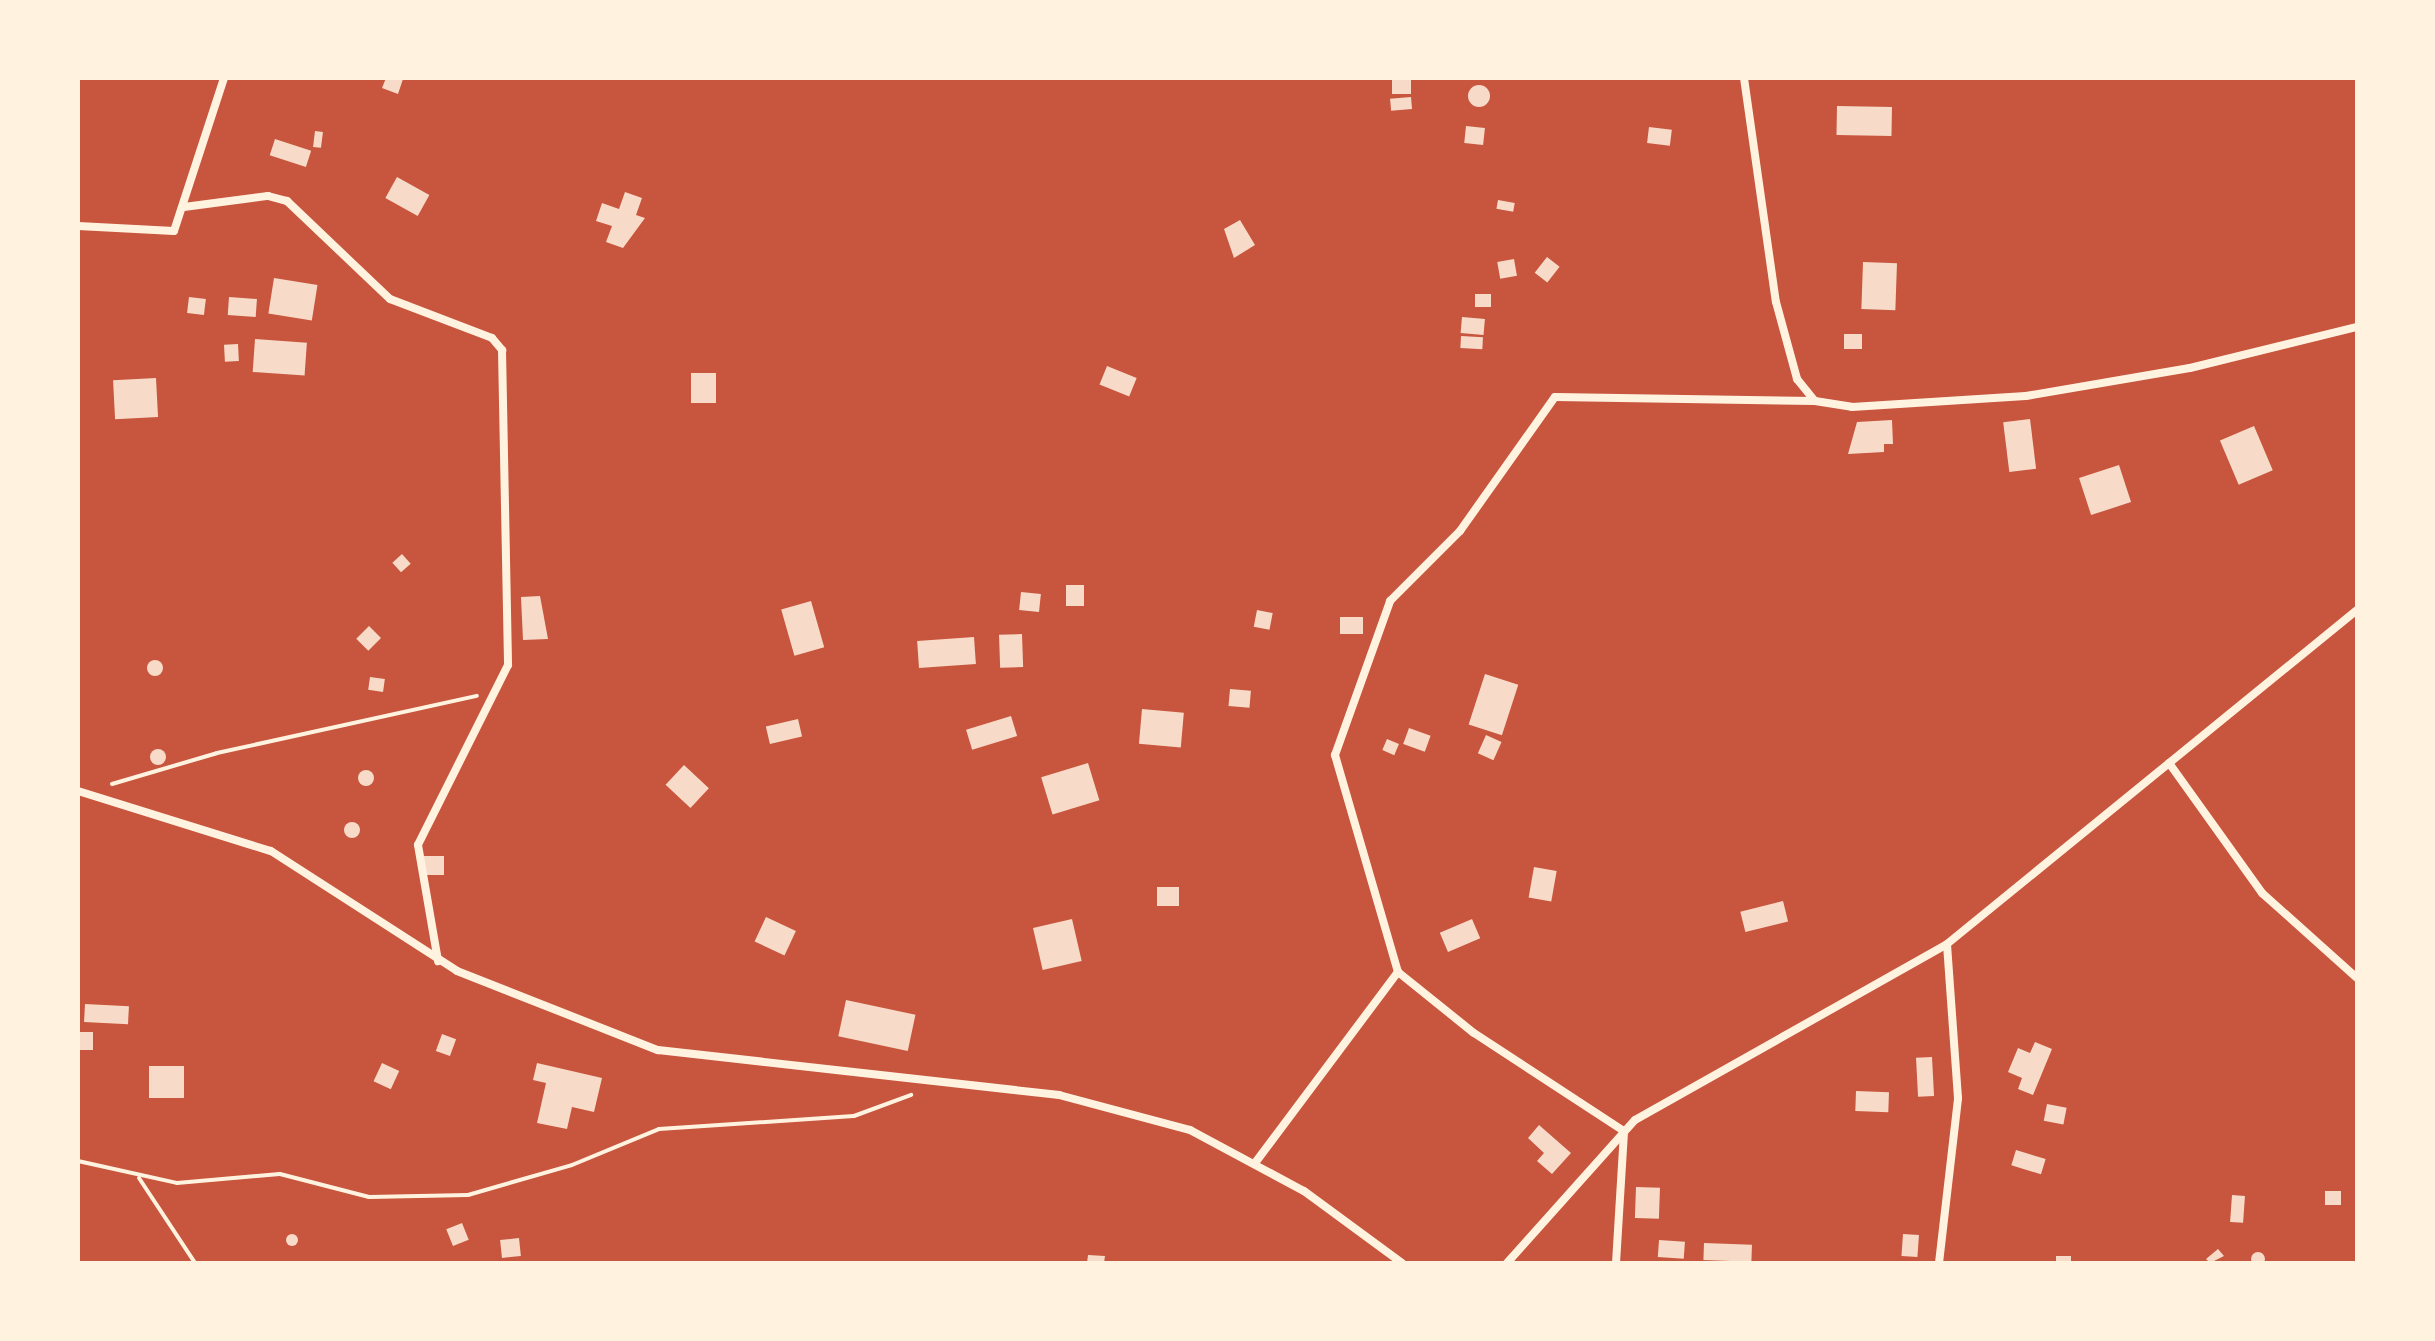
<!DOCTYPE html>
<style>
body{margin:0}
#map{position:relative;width:2435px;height:1341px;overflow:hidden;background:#c8553d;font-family:Montserrat,sans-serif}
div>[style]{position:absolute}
.building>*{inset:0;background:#f7dbc8;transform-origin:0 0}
.round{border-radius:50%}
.path>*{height:4px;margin:-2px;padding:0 2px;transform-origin:2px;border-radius:2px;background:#fff3e0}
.minor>*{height:8px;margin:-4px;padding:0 4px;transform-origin:4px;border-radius:4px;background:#fff3e0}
span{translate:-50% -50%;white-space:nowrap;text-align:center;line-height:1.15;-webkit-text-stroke:7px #fff3e0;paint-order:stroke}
.frame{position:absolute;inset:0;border:80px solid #fff3e0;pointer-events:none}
</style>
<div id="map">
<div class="building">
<i style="clip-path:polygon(386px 78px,403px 79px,398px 94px,382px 88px)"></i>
<i style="left:1392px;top:78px;width:19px;height:16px"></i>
<i class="round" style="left:1468px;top:85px;width:22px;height:22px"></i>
<i style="left:1411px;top:97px;width:12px;height:21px;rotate:85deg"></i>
<i style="left:1837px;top:106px;width:55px;height:29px;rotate:1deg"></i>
<i style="left:1466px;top:126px;width:19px;height:17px;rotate:6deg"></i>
<i style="left:1649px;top:127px;width:23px;height:16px;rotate:7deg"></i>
<i style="left:315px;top:131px;width:8px;height:16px;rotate:7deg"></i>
<i style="left:275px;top:139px;width:38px;height:17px;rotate:18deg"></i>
<i style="left:397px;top:177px;width:37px;height:24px;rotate:29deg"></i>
<i style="clip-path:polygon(625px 192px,642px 198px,636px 215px,645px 218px,623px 248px,606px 242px,612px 226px,596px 221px,602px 203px,619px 209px)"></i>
<i style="left:1498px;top:200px;width:17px;height:9px;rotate:10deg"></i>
<i style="clip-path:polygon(1240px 220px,1255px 245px,1234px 258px,1224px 229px)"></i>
<i style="left:1547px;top:257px;width:16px;height:20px;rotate:38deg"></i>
<i style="left:1514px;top:259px;width:17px;height:17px;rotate:80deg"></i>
<i style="left:1863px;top:262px;width:34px;height:47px;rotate:2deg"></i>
<i style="left:274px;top:278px;width:44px;height:36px;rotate:9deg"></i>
<i style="left:1475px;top:294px;width:16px;height:13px"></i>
<i style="left:189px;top:297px;width:17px;height:16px;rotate:7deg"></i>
<i style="left:229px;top:297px;width:28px;height:18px;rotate:4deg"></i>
<i style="left:1462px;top:317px;width:23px;height:16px;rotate:5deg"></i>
<i style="left:1844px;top:334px;width:18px;height:15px"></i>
<i style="left:1461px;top:336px;width:22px;height:12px;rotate:3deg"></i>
<i style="left:255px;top:339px;width:52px;height:33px;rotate:4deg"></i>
<i style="left:238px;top:344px;width:17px;height:14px;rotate:87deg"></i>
<i style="left:1107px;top:366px;width:32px;height:20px;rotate:22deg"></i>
<i style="left:691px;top:373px;width:25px;height:30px"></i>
<i style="left:156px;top:378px;width:39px;height:43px;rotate:87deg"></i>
<i style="left:2030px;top:419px;width:50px;height:27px;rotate:83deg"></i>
<i style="clip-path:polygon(1892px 420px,1893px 444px,1884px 444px,1884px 452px,1848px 454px,1857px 422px)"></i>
<i style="left:2254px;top:426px;width:48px;height:37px;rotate:67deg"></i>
<i style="left:2119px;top:465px;width:39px;height:42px;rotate:72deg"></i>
<i style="left:402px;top:554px;width:13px;height:13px;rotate:48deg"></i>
<i style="left:1066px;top:585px;width:18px;height:21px"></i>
<i style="left:1021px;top:592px;width:20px;height:18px;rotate:6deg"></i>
<i style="clip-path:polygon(540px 596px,548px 639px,523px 640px,521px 597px)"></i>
<i style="left:811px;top:601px;width:48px;height:31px;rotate:74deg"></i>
<i style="left:1257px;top:610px;width:16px;height:17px;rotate:11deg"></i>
<i style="left:1340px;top:617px;width:23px;height:17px"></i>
<i style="left:369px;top:626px;width:17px;height:18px;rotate:45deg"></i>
<i style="left:1022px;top:634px;width:33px;height:23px;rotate:88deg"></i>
<i style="left:974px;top:637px;width:27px;height:57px;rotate:86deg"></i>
<i class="round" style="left:147px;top:660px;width:16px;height:16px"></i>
<i style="left:1485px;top:674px;width:35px;height:53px;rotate:18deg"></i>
<i style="left:370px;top:677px;width:15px;height:13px;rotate:8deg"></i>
<i style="left:1230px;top:689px;width:21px;height:17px;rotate:5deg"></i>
<i style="left:1142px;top:709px;width:42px;height:35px;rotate:5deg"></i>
<i style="left:1011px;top:716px;width:21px;height:47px;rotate:73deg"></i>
<i style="left:798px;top:719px;width:18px;height:33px;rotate:77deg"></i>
<i style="left:1409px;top:728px;width:23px;height:17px;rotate:20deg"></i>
<i style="left:1486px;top:735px;width:17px;height:20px;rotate:24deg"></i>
<i style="left:1387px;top:739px;width:13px;height:12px;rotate:23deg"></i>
<i class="round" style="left:150px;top:749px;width:16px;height:16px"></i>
<i style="left:1088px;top:763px;width:39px;height:49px;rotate:73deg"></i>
<i style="left:684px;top:765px;width:34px;height:27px;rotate:43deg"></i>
<i class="round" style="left:358px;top:770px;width:16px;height:16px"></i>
<i class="round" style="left:344px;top:822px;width:16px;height:16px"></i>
<i style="left:444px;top:856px;width:19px;height:24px;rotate:90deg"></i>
<i style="left:1534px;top:867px;width:23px;height:31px;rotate:10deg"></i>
<i style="left:1157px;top:887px;width:22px;height:19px"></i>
<i style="left:1783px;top:901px;width:21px;height:44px;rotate:76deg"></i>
<i style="left:766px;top:917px;width:33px;height:27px;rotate:25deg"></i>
<i style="left:1072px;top:919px;width:43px;height:40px;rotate:77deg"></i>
<i style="left:1472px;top:919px;width:21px;height:35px;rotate:67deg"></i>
<i style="left:846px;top:1000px;width:71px;height:37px;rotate:12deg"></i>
<i style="left:85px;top:1004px;width:44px;height:18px;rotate:3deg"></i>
<i style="left:78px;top:1032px;width:15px;height:18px"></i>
<i style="left:442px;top:1034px;width:15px;height:18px;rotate:20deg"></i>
<i style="clip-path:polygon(2035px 1042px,2052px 1049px,2033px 1095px,2018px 1089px,2022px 1078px,2008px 1072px,2018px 1048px,2030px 1053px)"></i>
<i style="left:1932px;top:1057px;width:39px;height:16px;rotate:87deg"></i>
<i style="left:382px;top:1063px;width:19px;height:20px;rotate:25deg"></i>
<i style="clip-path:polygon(537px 1063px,602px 1078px,594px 1112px,572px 1107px,567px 1129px,537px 1123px,546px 1083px,533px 1080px)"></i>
<i style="left:149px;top:1066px;width:35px;height:32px"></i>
<i style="left:1856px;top:1091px;width:33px;height:20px;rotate:2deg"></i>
<i style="left:2047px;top:1104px;width:20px;height:17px;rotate:11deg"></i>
<i style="clip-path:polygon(1539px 1125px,1571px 1153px,1552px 1174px,1537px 1161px,1544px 1153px,1528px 1138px)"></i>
<i style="left:2016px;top:1150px;width:31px;height:16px;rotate:17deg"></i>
<i style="left:1636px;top:1187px;width:24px;height:31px;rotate:2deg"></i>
<i style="left:2325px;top:1191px;width:16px;height:14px"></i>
<i style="left:2232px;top:1195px;width:13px;height:27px;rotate:4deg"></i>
<i style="left:462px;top:1223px;width:18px;height:17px;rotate:68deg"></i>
<i class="round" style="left:286px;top:1234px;width:12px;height:12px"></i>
<i style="left:1903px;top:1234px;width:16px;height:22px;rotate:4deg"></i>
<i style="left:519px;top:1238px;width:18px;height:19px;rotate:84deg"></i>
<i style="left:1659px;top:1240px;width:26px;height:17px;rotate:4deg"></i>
<i style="left:1704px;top:1243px;width:48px;height:17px;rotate:2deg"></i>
<i style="clip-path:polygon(2218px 1249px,2224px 1256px,2210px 1263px,2206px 1259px)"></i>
<i class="round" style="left:2251px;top:1252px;width:14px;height:14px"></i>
<i style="clip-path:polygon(1088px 1255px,1105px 1256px,1104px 1263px,1087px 1263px)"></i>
<i style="left:2056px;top:1256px;width:15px;height:7px"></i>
</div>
<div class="path">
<i style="left:112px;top:784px;width:109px;rotate:-16.4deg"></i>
<i style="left:217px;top:753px;width:266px;rotate:-12.4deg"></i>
<i style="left:78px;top:1161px;width:101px;rotate:12.5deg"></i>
<i style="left:177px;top:1183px;width:103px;rotate:-5deg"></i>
<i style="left:280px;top:1174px;width:92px;rotate:14.5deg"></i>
<i style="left:369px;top:1197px;width:99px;rotate:-1.2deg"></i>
<i style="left:468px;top:1195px;width:108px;rotate:-16.1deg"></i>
<i style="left:572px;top:1165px;width:94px;rotate:-22.5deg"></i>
<i style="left:659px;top:1129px;width:195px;rotate:-3.8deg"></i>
<i style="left:854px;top:1116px;width:61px;rotate:-20.2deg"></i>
<i style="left:139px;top:1178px;width:102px;rotate:56.6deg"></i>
</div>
<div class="minor">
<i style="left:1744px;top:78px;width:226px;rotate:81.9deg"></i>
<i style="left:1776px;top:302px;width:80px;rotate:74.7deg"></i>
<i style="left:1797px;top:379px;width:28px;rotate:51deg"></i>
<i style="left:1815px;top:401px;width:37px;rotate:9deg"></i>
<i style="left:1852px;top:407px;width:174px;rotate:-3.6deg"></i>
<i style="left:2026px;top:396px;width:166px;rotate:-9.7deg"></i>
<i style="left:2190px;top:368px;width:172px;rotate:-13.8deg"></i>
<i style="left:184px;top:207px;width:85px;rotate:-7.5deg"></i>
<i style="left:268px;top:196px;width:20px;rotate:15deg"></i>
<i style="left:287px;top:201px;width:142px;rotate:43.6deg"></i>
<i style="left:390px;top:299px;width:109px;rotate:20.9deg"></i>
<i style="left:492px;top:338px;width:16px;rotate:50deg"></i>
<i style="left:502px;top:350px;width:315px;rotate:88.9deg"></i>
<i style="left:508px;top:665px;width:201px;rotate:116.6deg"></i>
<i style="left:418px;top:845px;width:118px;rotate:80.2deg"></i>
<i style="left:78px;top:226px;width:96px;rotate:3deg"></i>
<i style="left:174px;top:231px;width:161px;rotate:-71.9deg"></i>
<i style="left:2169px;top:763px;width:160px;rotate:54.4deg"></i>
<i style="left:2262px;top:893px;width:127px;rotate:41.8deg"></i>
<i style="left:78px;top:791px;width:202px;rotate:17.3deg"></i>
<i style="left:271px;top:851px;width:221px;rotate:32.8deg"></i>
<i style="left:457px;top:971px;width:216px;rotate:21.5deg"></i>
<i style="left:658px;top:1050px;width:404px;rotate:6.4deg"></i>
<i style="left:1059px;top:1095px;width:136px;rotate:15deg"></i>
<i style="left:1190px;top:1130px;width:129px;rotate:28.2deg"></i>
<i style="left:1304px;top:1191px;width:122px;rotate:36.3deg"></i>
<i style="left:1398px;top:972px;width:97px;rotate:38.8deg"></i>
<i style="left:1474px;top:1033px;width:179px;rotate:33.2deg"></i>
<i style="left:1255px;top:1163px;width:239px;rotate:-53.2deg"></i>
<i style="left:1398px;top:972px;width:226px;rotate:-106.2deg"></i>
<i style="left:1335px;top:755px;width:164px;rotate:-70.3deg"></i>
<i style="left:1390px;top:601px;width:99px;rotate:-45deg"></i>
<i style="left:1460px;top:531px;width:164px;rotate:-54.7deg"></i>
<i style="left:1555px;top:397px;width:260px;rotate:0.9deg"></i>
<i style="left:1507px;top:1263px;width:192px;rotate:-48.2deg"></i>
<i style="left:1635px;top:1120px;width:358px;rotate:-29.4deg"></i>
<i style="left:1947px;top:944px;width:529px;rotate:-39.17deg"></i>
<i style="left:1616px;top:1263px;width:131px;rotate:-86.5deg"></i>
<i style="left:1939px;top:1263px;width:166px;rotate:-83.4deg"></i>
<i style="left:1958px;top:1098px;width:154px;rotate:-94.1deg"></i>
</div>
<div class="frame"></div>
</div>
